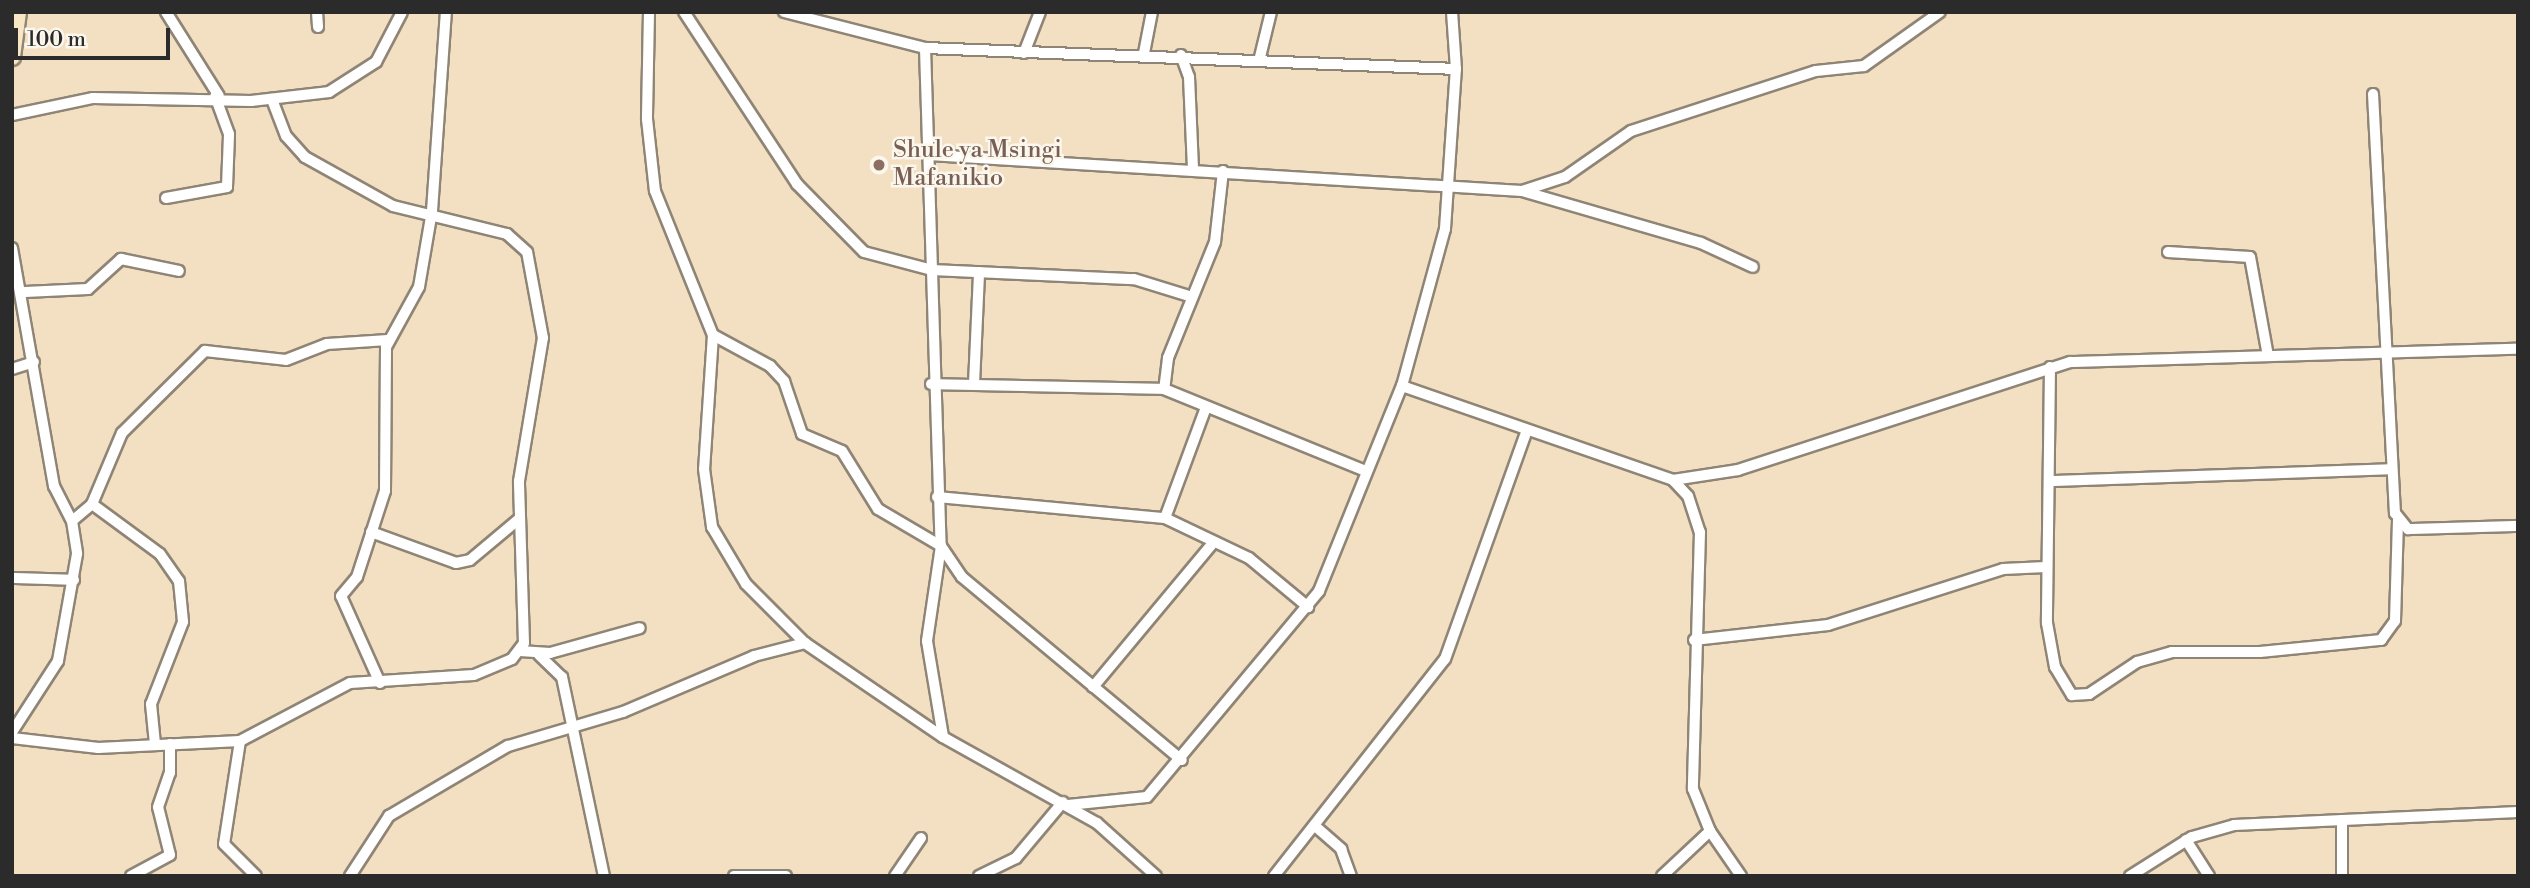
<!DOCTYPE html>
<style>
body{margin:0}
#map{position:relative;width:2530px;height:888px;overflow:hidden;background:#f3dfc2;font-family:"Libre Bodoni",serif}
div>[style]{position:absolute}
.roads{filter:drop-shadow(2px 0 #8f8576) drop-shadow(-2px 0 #8f8576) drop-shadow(0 2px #8f8576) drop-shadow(0 -2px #8f8576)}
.street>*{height:10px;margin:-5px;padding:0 5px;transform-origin:5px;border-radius:5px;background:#fff}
.secondary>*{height:16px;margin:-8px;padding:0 8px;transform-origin:8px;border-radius:8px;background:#f7e8c3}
.dots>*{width:19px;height:19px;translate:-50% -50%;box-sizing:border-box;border:4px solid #fbf7ec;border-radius:50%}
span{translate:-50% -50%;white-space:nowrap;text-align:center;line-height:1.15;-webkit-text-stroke:5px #fbf7ec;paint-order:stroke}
.education-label{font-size:24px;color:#785e54}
.left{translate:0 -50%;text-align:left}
.frame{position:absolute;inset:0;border:14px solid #2b2b2b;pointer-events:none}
.scale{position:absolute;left:14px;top:28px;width:156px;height:32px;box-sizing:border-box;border:4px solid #2b2b2b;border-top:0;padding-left:9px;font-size:21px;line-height:24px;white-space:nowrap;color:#2b2b2b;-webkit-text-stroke:5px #fbf7ec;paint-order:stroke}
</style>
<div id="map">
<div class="roads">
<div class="street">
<i style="left:166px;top:12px;width:99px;rotate:57.8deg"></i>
<i style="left:317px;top:12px;width:15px;rotate:86deg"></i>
<i style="left:649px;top:12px;width:107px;rotate:91.1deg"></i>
<i style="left:647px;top:119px;width:72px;rotate:83.7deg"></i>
<i style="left:655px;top:191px;width:155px;rotate:68.1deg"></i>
<i style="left:713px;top:335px;width:134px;rotate:93.8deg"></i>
<i style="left:704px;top:469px;width:59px;rotate:82.1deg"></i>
<i style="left:712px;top:527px;width:66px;rotate:59.2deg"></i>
<i style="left:746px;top:584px;width:83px;rotate:45deg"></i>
<i style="left:684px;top:12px;width:206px;rotate:56.7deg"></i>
<i style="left:797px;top:184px;width:95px;rotate:45.4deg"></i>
<i style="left:864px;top:252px;width:70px;rotate:14.8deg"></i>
<i style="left:932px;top:270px;width:202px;rotate:2.6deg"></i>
<i style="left:1134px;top:279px;width:61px;rotate:17.2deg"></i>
<i style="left:784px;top:12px;width:146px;rotate:14.3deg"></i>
<i style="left:925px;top:48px;width:531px;rotate:2.26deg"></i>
<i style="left:925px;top:48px;width:498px;rotate:88.2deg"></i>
<i style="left:941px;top:546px;width:37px;rotate:56deg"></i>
<i style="left:962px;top:577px;width:286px;rotate:39.8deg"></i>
<i style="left:1024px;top:53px;width:44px;rotate:-68.7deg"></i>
<i style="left:1144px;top:53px;width:42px;rotate:-79deg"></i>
<i style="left:1181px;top:55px;width:23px;rotate:70deg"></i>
<i style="left:1189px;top:77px;width:92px;rotate:87.5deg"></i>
<i style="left:1260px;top:57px;width:46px;rotate:-76.3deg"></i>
<i style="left:2373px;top:94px;width:420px;rotate:87deg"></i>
<i style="left:2395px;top:513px;width:21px;rotate:51deg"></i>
<i style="left:2408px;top:529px;width:110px;rotate:-1.6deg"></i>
<i style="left:12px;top:115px;width:83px;rotate:-11.9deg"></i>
<i style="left:93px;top:98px;width:158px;rotate:1.1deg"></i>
<i style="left:251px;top:101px;width:79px;rotate:-6.6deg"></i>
<i style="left:329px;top:92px;width:56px;rotate:-32.6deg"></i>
<i style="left:376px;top:62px;width:56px;rotate:-62.5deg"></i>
<i style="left:929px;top:155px;width:594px;rotate:3.47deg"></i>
<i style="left:1522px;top:191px;width:45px;rotate:-18deg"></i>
<i style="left:1565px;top:177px;width:80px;rotate:-34.9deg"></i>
<i style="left:1631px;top:131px;width:194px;rotate:-18deg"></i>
<i style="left:1816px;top:71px;width:48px;rotate:-5.9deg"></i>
<i style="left:1864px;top:66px;width:93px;rotate:-35.4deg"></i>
<i style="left:1223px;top:171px;width:71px;rotate:96.4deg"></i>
<i style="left:1215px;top:242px;width:125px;rotate:112.1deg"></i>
<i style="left:1168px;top:358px;width:31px;rotate:97deg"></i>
<i style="left:1164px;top:389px;width:218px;rotate:22.1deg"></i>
<i style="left:1522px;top:191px;width:186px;rotate:16.2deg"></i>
<i style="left:1701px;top:243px;width:57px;rotate:24.8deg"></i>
<i style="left:166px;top:198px;width:62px;rotate:-10.2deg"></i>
<i style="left:227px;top:187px;width:53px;rotate:-87.8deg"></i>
<i style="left:229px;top:134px;width:40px;rotate:-110.2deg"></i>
<i style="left:12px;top:248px;width:242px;rotate:80deg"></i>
<i style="left:54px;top:486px;width:39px;rotate:63deg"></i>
<i style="left:72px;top:521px;width:33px;rotate:81deg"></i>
<i style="left:77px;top:554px;width:109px;rotate:100.1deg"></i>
<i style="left:58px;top:661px;width:85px;rotate:122.9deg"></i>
<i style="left:2168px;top:252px;width:82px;rotate:3.5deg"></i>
<i style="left:2250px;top:257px;width:96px;rotate:79.7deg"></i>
<i style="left:25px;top:292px;width:63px;rotate:-2.7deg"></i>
<i style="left:88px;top:289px;width:45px;rotate:-42.3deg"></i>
<i style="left:121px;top:259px;width:59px;rotate:11.7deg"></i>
<i style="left:713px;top:335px;width:65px;rotate:28.5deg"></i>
<i style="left:770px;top:366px;width:21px;rotate:47deg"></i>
<i style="left:784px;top:381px;width:56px;rotate:71.2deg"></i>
<i style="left:802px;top:434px;width:43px;rotate:23deg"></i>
<i style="left:842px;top:451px;width:68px;rotate:58.2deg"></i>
<i style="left:878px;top:509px;width:73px;rotate:30.4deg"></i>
<i style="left:941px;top:546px;width:96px;rotate:98.4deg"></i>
<i style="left:927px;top:641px;width:97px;rotate:80.5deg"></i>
<i style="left:2050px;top:367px;width:256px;rotate:90.7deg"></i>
<i style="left:2047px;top:623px;width:45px;rotate:79.7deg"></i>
<i style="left:2055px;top:667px;width:33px;rotate:59deg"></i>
<i style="left:2072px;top:695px;width:17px;rotate:-3deg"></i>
<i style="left:2089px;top:694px;width:58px;rotate:-33.7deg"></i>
<i style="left:2137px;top:662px;width:36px;rotate:-16deg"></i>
<i style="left:2172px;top:652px;width:88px"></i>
<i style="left:2260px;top:652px;width:122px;rotate:-5.7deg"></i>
<i style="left:2381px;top:640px;width:24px;rotate:-54deg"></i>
<i style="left:2395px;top:621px;width:101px;rotate:-88.3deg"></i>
<i style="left:12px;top:369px;width:23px;rotate:-18deg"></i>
<i style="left:931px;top:384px;width:233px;rotate:1.2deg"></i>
<i style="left:974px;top:384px;width:112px;rotate:-87.4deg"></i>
<i style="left:1402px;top:386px;width:287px;rotate:19.1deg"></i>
<i style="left:1673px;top:480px;width:22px;rotate:47deg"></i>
<i style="left:1688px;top:496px;width:38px;rotate:72deg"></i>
<i style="left:1700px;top:532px;width:257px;rotate:91.6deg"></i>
<i style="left:1693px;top:789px;width:45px;rotate:68deg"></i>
<i style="left:1710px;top:831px;width:55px;rotate:55.4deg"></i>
<i style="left:1205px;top:410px;width:115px;rotate:110.3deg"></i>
<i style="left:1165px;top:518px;width:93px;rotate:25.5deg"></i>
<i style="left:1249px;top:558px;width:77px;rotate:39.7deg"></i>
<i style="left:1673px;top:480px;width:66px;rotate:-8.7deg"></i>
<i style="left:1738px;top:470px;width:349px;rotate:-18deg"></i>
<i style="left:2070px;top:362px;width:448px;rotate:-1.7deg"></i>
<i style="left:2052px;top:481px;width:340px;rotate:-2deg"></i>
<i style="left:937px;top:497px;width:229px;rotate:5.3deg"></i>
<i style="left:92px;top:504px;width:84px;rotate:36.3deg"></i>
<i style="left:160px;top:554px;width:33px;rotate:55deg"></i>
<i style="left:179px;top:581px;width:41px;rotate:84.4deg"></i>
<i style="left:183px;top:622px;width:88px;rotate:111.3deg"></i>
<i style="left:151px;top:704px;width:40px;rotate:84.3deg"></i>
<i style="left:72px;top:521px;width:26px;rotate:-40deg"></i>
<i style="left:92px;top:504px;width:77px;rotate:-67.1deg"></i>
<i style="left:122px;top:433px;width:117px;rotate:-44.7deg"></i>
<i style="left:205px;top:351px;width:81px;rotate:6.3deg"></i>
<i style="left:286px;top:360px;width:44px;rotate:-21.3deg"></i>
<i style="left:327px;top:344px;width:61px;rotate:-3.8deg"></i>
<i style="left:371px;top:532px;width:90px;rotate:20deg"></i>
<i style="left:456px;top:563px;width:14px;rotate:-12deg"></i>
<i style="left:470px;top:560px;width:64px;rotate:-39.9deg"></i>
<i style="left:12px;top:578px;width:62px;rotate:1.8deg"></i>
<i style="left:1694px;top:640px;width:135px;rotate:-6.4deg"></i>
<i style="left:1828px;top:625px;width:184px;rotate:-17.7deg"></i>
<i style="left:2003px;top:569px;width:43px;rotate:-2.7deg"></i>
<i style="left:520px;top:651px;width:30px;rotate:4deg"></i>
<i style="left:550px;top:653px;width:93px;rotate:-15.5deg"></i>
<i style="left:539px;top:655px;width:32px;rotate:44deg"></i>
<i style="left:562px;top:677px;width:203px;rotate:78.1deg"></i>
<i style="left:380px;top:683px;width:95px;rotate:-114.1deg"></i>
<i style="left:341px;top:596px;width:25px;rotate:-50deg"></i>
<i style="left:357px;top:577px;width:90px;rotate:-72deg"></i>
<i style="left:385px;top:491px;width:144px;rotate:-89.6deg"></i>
<i style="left:386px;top:347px;width:68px;rotate:-61.2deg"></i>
<i style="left:419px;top:287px;width:77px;rotate:-80.3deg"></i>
<i style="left:432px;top:211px;width:199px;rotate:-86deg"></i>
<i style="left:1093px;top:687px;width:189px;rotate:-50.2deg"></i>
<i style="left:12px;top:738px;width:87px;rotate:6.6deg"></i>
<i style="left:98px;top:748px;width:142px;rotate:-2.8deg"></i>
<i style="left:240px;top:741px;width:124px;rotate:-27.8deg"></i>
<i style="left:350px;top:683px;width:124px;rotate:-3.7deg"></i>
<i style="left:474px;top:675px;width:41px;rotate:-22.8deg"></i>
<i style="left:512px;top:659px;width:20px;rotate:-53deg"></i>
<i style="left:524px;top:643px;width:162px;rotate:-91.8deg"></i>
<i style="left:519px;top:481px;width:145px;rotate:-80.5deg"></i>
<i style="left:543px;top:338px;width:87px;rotate:-100.5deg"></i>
<i style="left:527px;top:252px;width:27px;rotate:-138deg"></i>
<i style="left:507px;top:234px;width:117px;rotate:-166.2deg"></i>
<i style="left:393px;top:206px;width:101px;rotate:-150.9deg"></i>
<i style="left:305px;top:157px;width:28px;rotate:-132deg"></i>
<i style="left:286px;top:136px;width:40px;rotate:-111deg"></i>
<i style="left:240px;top:741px;width:104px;rotate:98.8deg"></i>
<i style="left:224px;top:844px;width:45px;rotate:45deg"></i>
<i style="left:1068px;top:805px;width:79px;rotate:-5.8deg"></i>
<i style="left:1147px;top:797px;width:268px;rotate:-50.1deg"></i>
<i style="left:1319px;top:591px;width:221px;rotate:-68deg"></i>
<i style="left:1402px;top:386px;width:163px;rotate:-74.7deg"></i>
<i style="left:1445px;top:229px;width:160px;rotate:-86.1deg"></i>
<i style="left:1456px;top:69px;width:57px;rotate:-94deg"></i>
<i style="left:2342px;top:820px;width:56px;rotate:90deg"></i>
<i style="left:1315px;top:826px;width:35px;rotate:41deg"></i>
<i style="left:1341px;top:849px;width:29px;rotate:70deg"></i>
<i style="left:2186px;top:840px;width:43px;rotate:57.4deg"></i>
<i style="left:131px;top:876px;width:44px;rotate:-28.3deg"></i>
<i style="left:170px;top:855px;width:49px;rotate:-104deg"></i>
<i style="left:158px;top:807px;width:36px;rotate:-71deg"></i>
<i style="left:170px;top:773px;width:29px;rotate:-90deg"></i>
<i style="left:350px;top:876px;width:72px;rotate:-57deg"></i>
<i style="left:389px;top:816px;width:138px;rotate:-30.5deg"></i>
<i style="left:508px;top:746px;width:120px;rotate:-16.5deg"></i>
<i style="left:623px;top:712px;width:142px;rotate:-23.1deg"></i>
<i style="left:754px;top:656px;width:53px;rotate:-14.3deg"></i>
<i style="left:805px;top:643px;width:167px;rotate:34.3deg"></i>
<i style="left:943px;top:737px;width:176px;rotate:29.2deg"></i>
<i style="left:1097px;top:823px;width:79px;rotate:41.9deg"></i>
<i style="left:734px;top:876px;width:52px"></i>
<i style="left:895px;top:876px;width:46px;rotate:-55.6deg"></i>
<i style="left:979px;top:876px;width:41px;rotate:-25.9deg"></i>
<i style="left:1016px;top:858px;width:73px;rotate:-50deg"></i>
<i style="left:1274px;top:876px;width:276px;rotate:-51.8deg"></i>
<i style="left:1445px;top:659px;width:243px;rotate:-70.3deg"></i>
<i style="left:1662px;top:876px;width:66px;rotate:-43.2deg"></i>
<i style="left:2130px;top:876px;width:73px;rotate:-32.2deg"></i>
<i style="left:2192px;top:837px;width:44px;rotate:-15.9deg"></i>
<i style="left:2234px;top:825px;width:284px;rotate:-2.6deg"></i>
</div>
<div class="secondary">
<i style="left:12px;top:57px;width:45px;rotate:-82.4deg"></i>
</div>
</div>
<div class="dots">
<i style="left:879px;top:165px;background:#8d6e63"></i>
</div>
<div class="education-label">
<span class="left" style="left:893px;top:165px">Shule ya Msingi<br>Mafanikio</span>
</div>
<div class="frame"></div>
<div class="scale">100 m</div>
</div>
